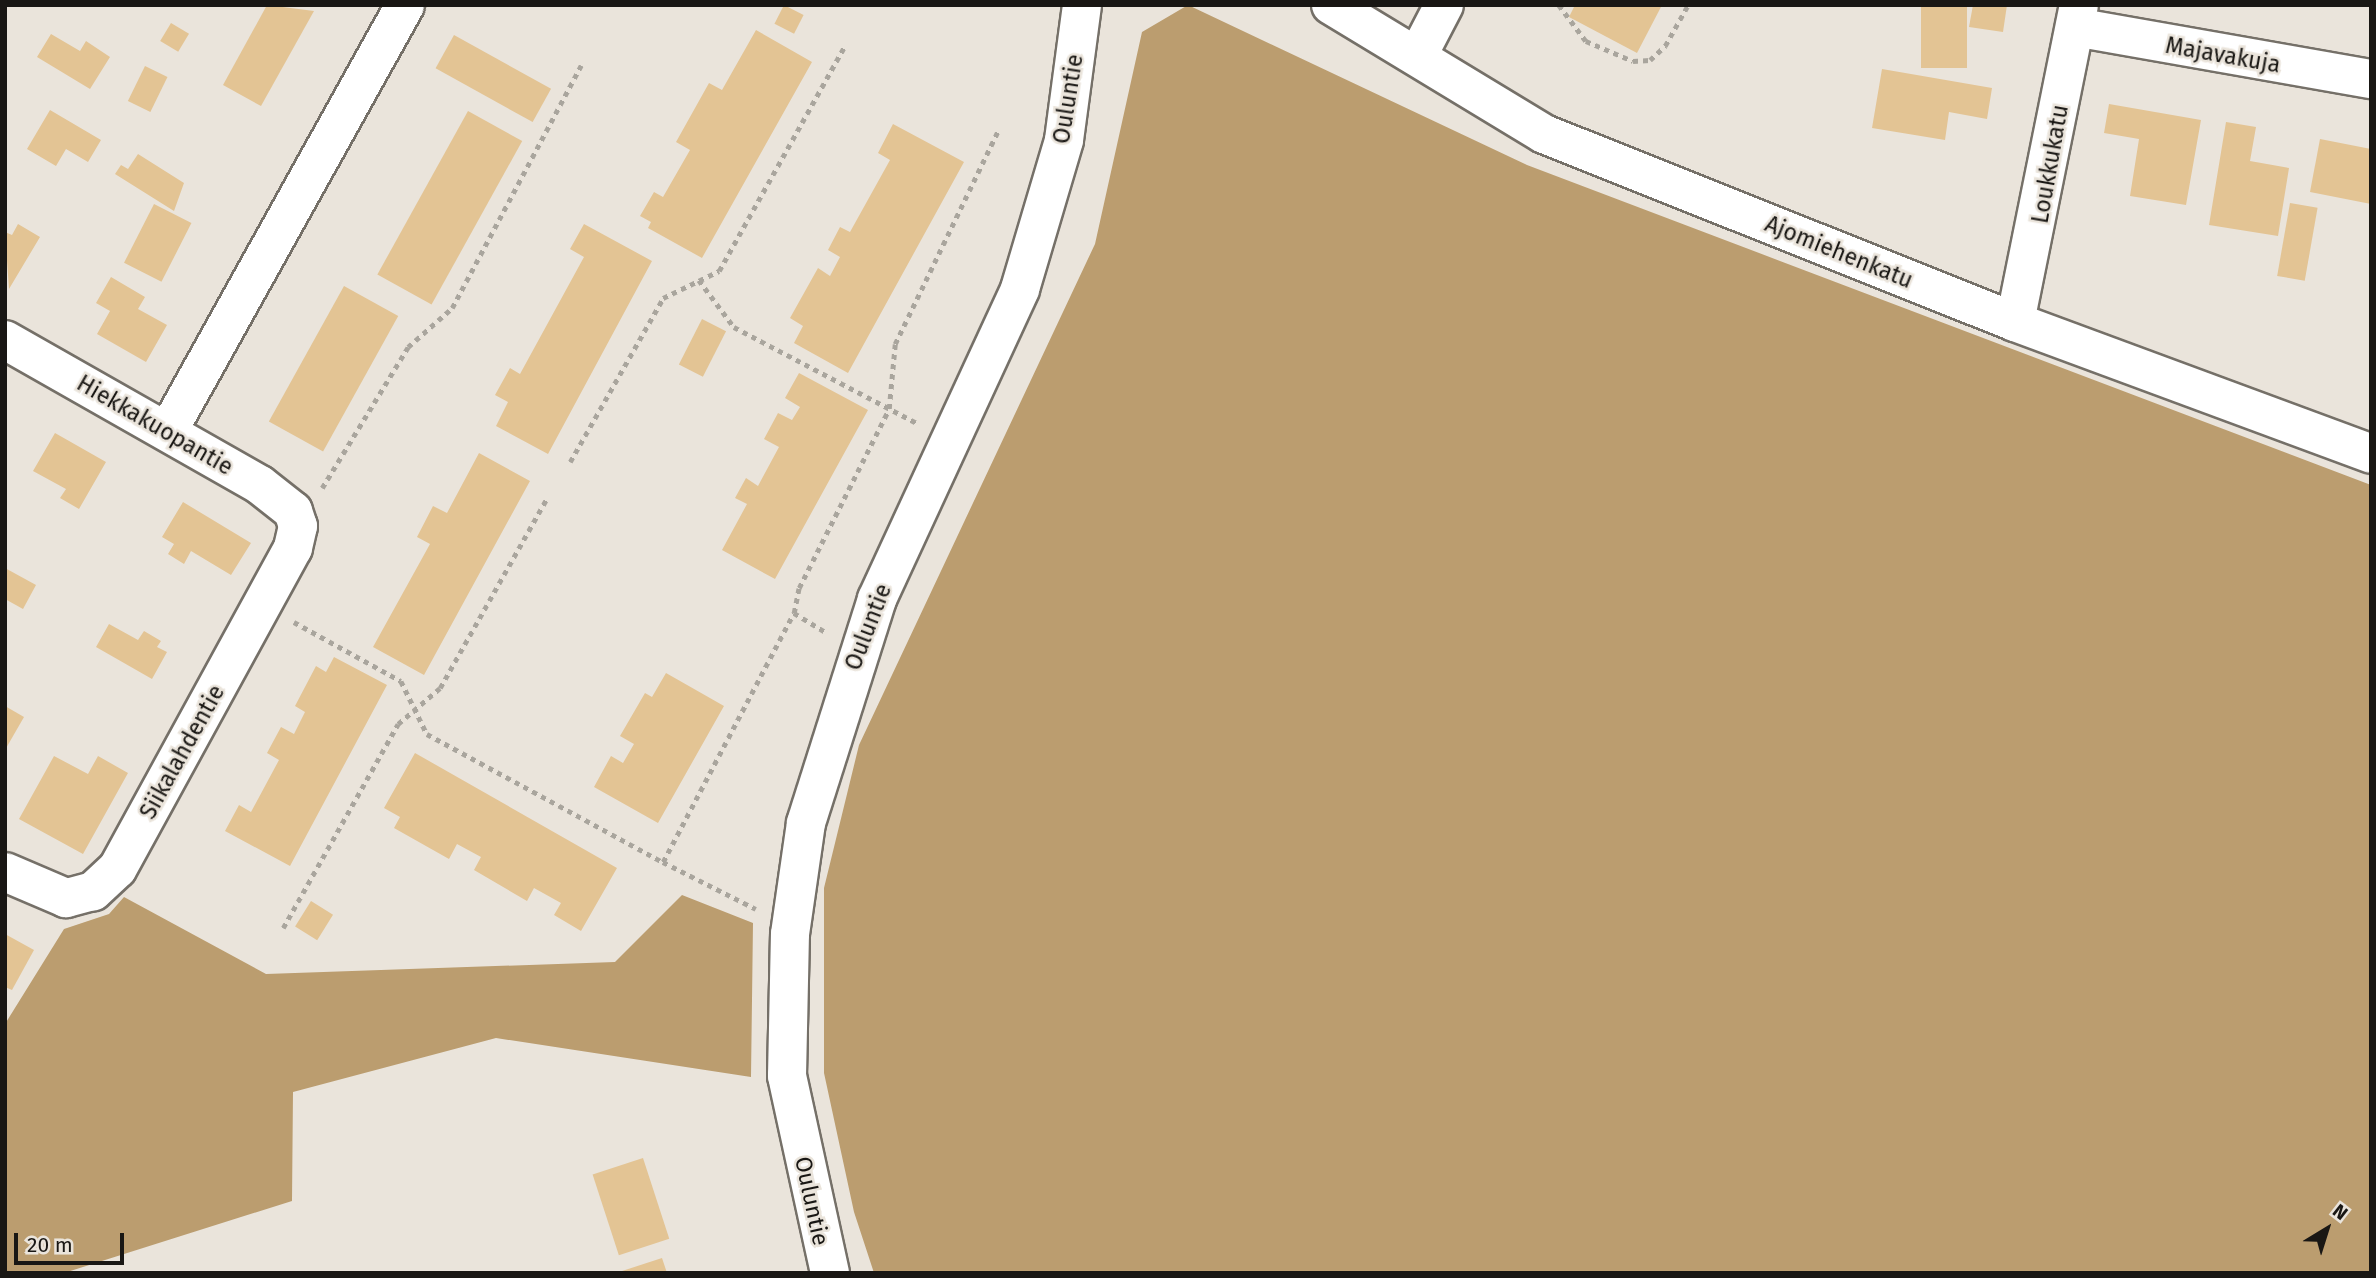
<!DOCTYPE html>
<style>
body{margin:0}
#map{position:relative;width:2376px;height:1278px;overflow:hidden;background:#eae4db;font-family:"Fira Sans",sans-serif}
div>[style]{position:absolute}
.forest>*{inset:0;background:#bb9d6f}
.building>*{inset:0;background:#e3c494;transform-origin:0 0}
.path>*{height:4.5px;margin-top:-2.25px;transform-origin:0;background:repeating-linear-gradient(90deg,#a9a59d 0 5px,transparent 0 10px)}
.roads{filter:drop-shadow(2px 0 #757068) drop-shadow(-2px 0 #757068) drop-shadow(0 2px #757068) drop-shadow(0 -2px #757068)}
.minor>*{height:38px;margin:-19px;padding:0 19px;transform-origin:19px;border-radius:19px;background:#fff}
span{translate:-50% -50%;white-space:nowrap;text-align:center;line-height:1.15;-webkit-text-stroke:5px #eae4db;paint-order:stroke}
.street-label{font-size:23px;color:#191714}
.frame{position:absolute;inset:0;border:7px solid #191714;pointer-events:none}
.north{position:absolute;left:2292px;top:1194px;width:70px;height:70px;-webkit-text-stroke:5px #eae4db;paint-order:stroke;rotate:38deg;font-size:19px;font-weight:700;line-height:28px;text-align:center;color:#191714}
.north::after{content:'';display:block;margin:auto;width:24px;height:32px;background:#191714;clip-path:polygon(50% 0,100% 100%,50% 72%,0 100%)}
.scale{position:absolute;left:14px;top:1233px;width:110px;height:32px;box-sizing:border-box;border:4px solid #191714;border-top:0;padding-left:9px;font-size:21px;line-height:24px;white-space:nowrap;color:#191714;-webkit-text-stroke:5px #eae4db;paint-order:stroke}
</style>
<div id="map">
<div class="forest">
<i style="clip-path:polygon(1188px 5px,1527px 165px,2371px 485px,2371px 1273px,874px 1273px,854px 1212px,824px 1073px,824px 888px,859px 745px,1095px 244px,1142px 32px)"></i>
<i style="clip-path:polygon(682px 895px,753px 923px,751px 1077px,496px 1038px,293px 1092px,292px 1201px,64px 1273px,5px 1273px,5px 1024px,64px 929px,109px 914px,124px 897px,266px 974px,615px 962px)"></i>
</div>
<div class="building">
<i style="clip-path:polygon(267px 5px,314px 11px,261px 106px,223px 85px)"></i>
<i style="left:784px;top:5px;width:22px;height:21px;rotate:27deg"></i>
<i style="clip-path:polygon(1575px 5px,1662px 5px,1637px 53px,1569px 17px)"></i>
<i style="left:1921px;top:5px;width:46px;height:63px"></i>
<i style="clip-path:polygon(1973px 5px,2007px 5px,2003px 32px,1969px 27px)"></i>
<i style="left:171px;top:23px;width:21px;height:21px;rotate:31deg"></i>
<i style="clip-path:polygon(756px 30px,812px 62px,702px 258px,648px 228px,651px 222px,640px 216px,654px 192px,663px 197px,690px 150px,676px 142px,709px 83px,722px 90px)"></i>
<i style="clip-path:polygon(51px 34px,80px 51px,86px 41px,110px 57px,90px 89px,37px 57px)"></i>
<i style="left:454px;top:35px;width:111px;height:38px;rotate:29deg"></i>
<i style="left:145px;top:66px;width:25px;height:39px;rotate:26deg"></i>
<i style="clip-path:polygon(1882px 69px,1992px 88px,1987px 119px,1949px 112px,1945px 140px,1872px 128px)"></i>
<i style="clip-path:polygon(2109px 104px,2201px 120px,2186px 205px,2130px 196px,2139px 139px,2104px 133px)"></i>
<i style="clip-path:polygon(50px 110px,101px 140px,88px 162px,66px 149px,56px 166px,27px 149px)"></i>
<i style="left:468px;top:111px;width:62px;height:187px;rotate:29deg"></i>
<i style="clip-path:polygon(2226px 122px,2256px 127px,2250px 161px,2289px 168px,2278px 236px,2209px 225px)"></i>
<i style="clip-path:polygon(893px 124px,964px 162px,848px 373px,794px 343px,803px 326px,790px 318px,818px 268px,830px 276px,840px 257px,828px 250px,840px 227px,850px 232px,890px 160px,878px 153px)"></i>
<i style="clip-path:polygon(2320px 139px,2371px 149px,2371px 204px,2310px 192px)"></i>
<i style="clip-path:polygon(138px 154px,184px 183px,174px 211px,115px 174px,121px 165px,128px 169px)"></i>
<i style="left:2290px;top:203px;width:28px;height:74px;rotate:10deg"></i>
<i style="left:154px;top:204px;width:42px;height:66px;rotate:27deg"></i>
<i style="clip-path:polygon(18px 224px,40px 237px,9px 289px,5px 232px,12px 235px)"></i>
<i style="clip-path:polygon(584px 224px,652px 261px,548px 454px,496px 426px,508px 402px,495px 395px,510px 368px,520px 374px,584px 257px,570px 249px)"></i>
<i style="clip-path:polygon(111px 277px,145px 297px,138px 309px,167px 325px,146px 362px,97px 334px,110px 311px,96px 303px)"></i>
<i style="left:344px;top:286px;width:62px;height:155px;rotate:29deg"></i>
<i style="left:702px;top:319px;width:27px;height:51px;rotate:27deg"></i>
<i style="clip-path:polygon(799px 373px,868px 410px,775px 579px,722px 550px,747px 504px,735px 498px,746px 478px,758px 486px,779px 447px,764px 439px,778px 413px,792px 420px,800px 407px,785px 398px)"></i>
<i style="clip-path:polygon(55px 433px,106px 462px,79px 509px,60px 498px,66px 489px,33px 471px)"></i>
<i style="clip-path:polygon(479px 453px,530px 481px,424px 675px,373px 647px,430px 544px,417px 537px,433px 506px,447px 513px)"></i>
<i style="clip-path:polygon(183px 502px,251px 543px,231px 575px,191px 551px,184px 564px,168px 554px,174px 544px,162px 537px)"></i>
<i style="clip-path:polygon(5px 568px,36px 585px,23px 609px,5px 599px)"></i>
<i style="clip-path:polygon(109px 624px,138px 640px,144px 631px,161px 641px,157px 647px,167px 652px,152px 679px,96px 647px)"></i>
<i style="clip-path:polygon(334px 657px,387px 685px,290px 866px,225px 831px,239px 805px,251px 812px,279px 760px,267px 753px,281px 727px,294px 734px,305px 712px,295px 706px,316px 666px,326px 672px)"></i>
<i style="clip-path:polygon(666px 673px,724px 706px,658px 823px,594px 787px,611px 756px,623px 763px,634px 744px,620px 736px,645px 693px,652px 697px)"></i>
<i style="clip-path:polygon(5px 706px,24px 717px,5px 750px)"></i>
<i style="clip-path:polygon(415px 753px,617px 868px,581px 931px,554px 915px,561px 903px,534px 888px,527px 901px,474px 870px,481px 857px,457px 844px,449px 859px,394px 828px,400px 817px,384px 808px)"></i>
<i style="clip-path:polygon(54px 756px,88px 774px,98px 756px,128px 773px,83px 854px,19px 819px)"></i>
<i style="left:311px;top:901px;width:26px;height:30px;rotate:32deg"></i>
<i style="clip-path:polygon(5px 934px,34px 950px,12px 990px,5px 987px)"></i>
<i style="left:643px;top:1158px;width:85px;height:53px;rotate:72deg"></i>
<i style="clip-path:polygon(662px 1258px,667px 1273px,620px 1273px,619px 1272px)"></i>
</div>
<div class="path">
<i style="left:1559px;top:5px;width:45px;rotate:53.1deg"></i>
<i style="left:1586px;top:41px;width:51px;rotate:23.1deg"></i>
<i style="left:1633px;top:61px;width:17px;rotate:-3deg"></i>
<i style="left:1650px;top:60px;width:21px;rotate:-43deg"></i>
<i style="left:1665px;top:46px;width:47px;rotate:-60.7deg"></i>
<i style="left:699px;top:280px;width:59px;rotate:53.3deg"></i>
<i style="left:734px;top:327px;width:207px;rotate:27.7deg"></i>
<i style="left:570px;top:462px;width:189px;rotate:-60.4deg"></i>
<i style="left:663px;top:298px;width:62px;rotate:-25.7deg"></i>
<i style="left:719px;top:271px;width:257px;rotate:-60.8deg"></i>
<i style="left:322px;top:488px;width:165px;rotate:-58.6deg"></i>
<i style="left:408px;top:347px;width:59px;rotate:-41.6deg"></i>
<i style="left:452px;top:308px;width:275px;rotate:-62deg"></i>
<i style="left:794px;top:613px;width:37px;rotate:31deg"></i>
<i style="left:294px;top:622px;width:122px;rotate:28.9deg"></i>
<i style="left:401px;top:681px;width:59px;rotate:63.9deg"></i>
<i style="left:427px;top:734px;width:268px;rotate:28.5deg"></i>
<i style="left:663px;top:862px;width:281px;rotate:-62.3deg"></i>
<i style="left:794px;top:613px;width:25px;rotate:-79deg"></i>
<i style="left:799px;top:588px;width:200px;rotate:-63.3deg"></i>
<i style="left:889px;top:409px;width:65px;rotate:-84.7deg"></i>
<i style="left:895px;top:344px;width:239px;rotate:-64.2deg"></i>
<i style="left:663px;top:862px;width:104px;rotate:26.8deg"></i>
<i style="left:283px;top:928px;width:234px;rotate:-60.6deg"></i>
<i style="left:398px;top:724px;width:55px;rotate:-40.6deg"></i>
<i style="left:440px;top:688px;width:218px;rotate:-60.6deg"></i>
</div>
<div class="roads">
<div class="minor">
<i style="left:1331px;top:5px;width:249px;rotate:31.2deg"></i>
<i style="left:1544px;top:134px;width:507px;rotate:21.76deg"></i>
<i style="left:2015px;top:322px;width:380px;rotate:20.3deg"></i>
<i style="left:2075px;top:27px;width:301px;rotate:10deg"></i>
<i style="left:1418px;top:55px;width:56px;rotate:-62.5deg"></i>
<i style="left:2015px;top:322px;width:323px;rotate:-78.6deg"></i>
<i style="left:5px;top:340px;width:293px;rotate:29.6deg"></i>
<i style="left:260px;top:485px;width:42px;rotate:38.2deg"></i>
<i style="left:293px;top:511px;width:16px;rotate:72deg"></i>
<i style="left:298px;top:526px;width:23px;rotate:103deg"></i>
<i style="left:293px;top:548px;width:366px;rotate:118.7deg"></i>
<i style="left:117px;top:869px;width:33px;rotate:137deg"></i>
<i style="left:93px;top:891px;width:28px;rotate:165deg"></i>
<i style="left:66px;top:898px;width:66px;rotate:-156.9deg"></i>
<i style="left:168px;top:431px;width:487px;rotate:-60.9deg"></i>
<i style="left:830px;top:1273px;width:202px;rotate:-102.3deg"></i>
<i style="left:787px;top:1076px;width:142px;rotate:-88.8deg"></i>
<i style="left:790px;top:934px;width:112px;rotate:-81.8deg"></i>
<i style="left:806px;top:823px;width:235px;rotate:-72.4deg"></i>
<i style="left:877px;top:599px;width:341px;rotate:-65.2deg"></i>
<i style="left:1020px;top:289px;width:155px;rotate:-73.5deg"></i>
<i style="left:1064px;top:140px;width:136px;rotate:-82.4deg"></i>
</div>
</div>
<div class="street-label">
<span style="left:2223px;top:55px;rotate:10deg">Majavakuja</span>
<span style="left:1068px;top:99px;rotate:-81deg">Ouluntie</span>
<span style="left:2050px;top:164px;rotate:-80deg">Loukkukatu</span>
<span style="left:1839px;top:252px;rotate:22deg">Ajomiehenkatu</span>
<span style="left:155px;top:425px;rotate:30deg">Hiekkakuopantie</span>
<span style="left:868px;top:627px;rotate:-69deg">Ouluntie</span>
<span style="left:182px;top:752px;rotate:-61deg">Siikalahdentie</span>
<span style="left:812px;top:1201px;rotate:78deg">Ouluntie</span>
</div>
<div class="frame"></div>
<div class="north">N</div>
<div class="scale">20 m</div>
</div>
